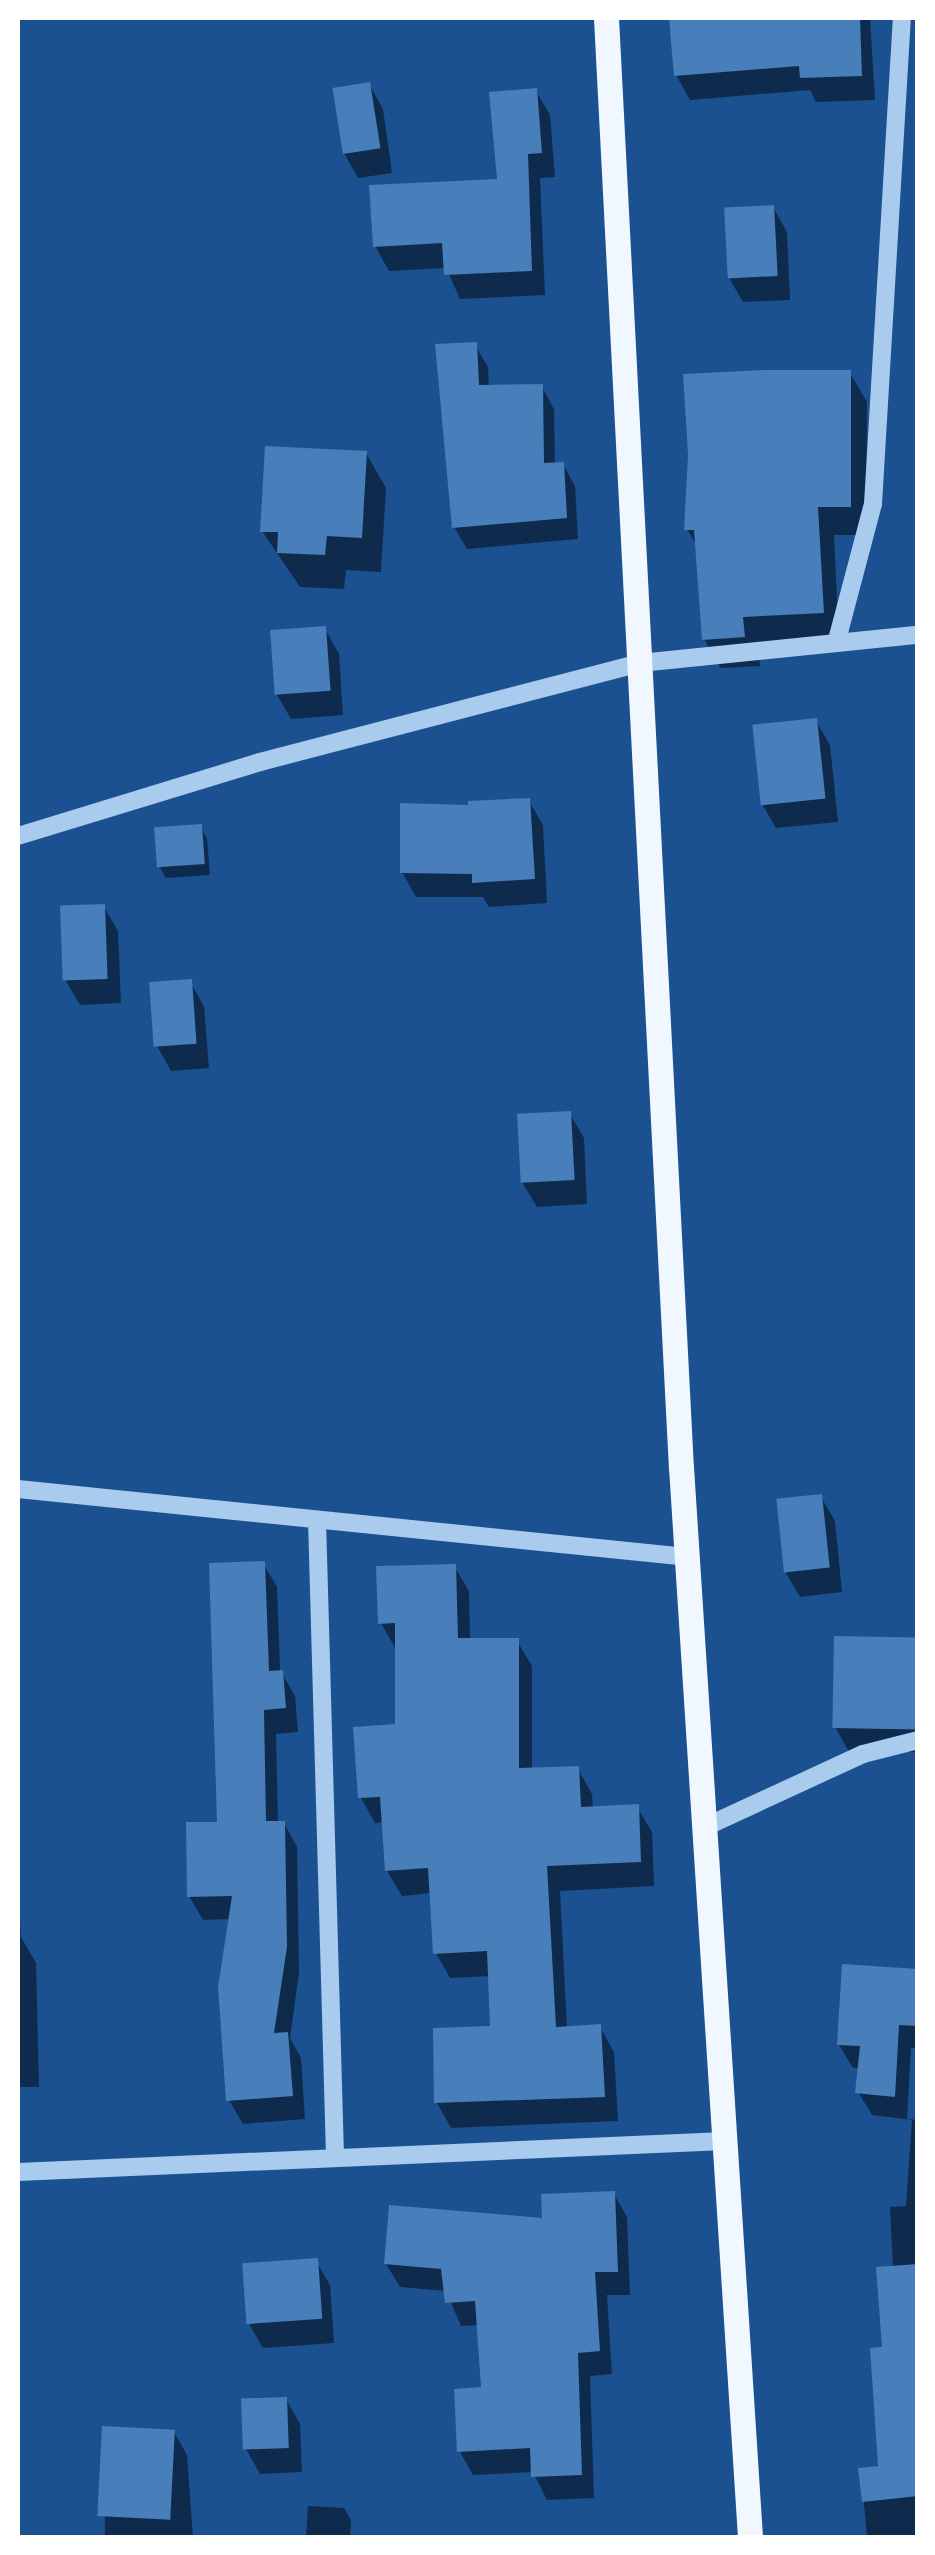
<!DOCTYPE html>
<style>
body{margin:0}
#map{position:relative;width:935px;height:2555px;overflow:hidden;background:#1b5190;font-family:Rubik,sans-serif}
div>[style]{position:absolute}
.shadow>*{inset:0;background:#0007}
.building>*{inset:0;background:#487eb9;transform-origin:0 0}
.minor>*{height:18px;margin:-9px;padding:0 9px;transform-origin:9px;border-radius:9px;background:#a9cbee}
.major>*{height:25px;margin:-12.5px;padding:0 12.5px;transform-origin:12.5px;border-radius:12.5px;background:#f1f7ff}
span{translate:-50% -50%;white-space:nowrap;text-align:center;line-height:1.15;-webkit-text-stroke:8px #1b5190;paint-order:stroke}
.frame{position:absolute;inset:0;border:20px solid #fff;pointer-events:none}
</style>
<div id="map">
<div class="shadow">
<i style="clip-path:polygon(671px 18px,870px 18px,875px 100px,816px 102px,810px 90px,690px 100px,676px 75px)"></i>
<i style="clip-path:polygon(369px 84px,383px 109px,392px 173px,358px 178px,344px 153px)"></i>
<i style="clip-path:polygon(536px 91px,550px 115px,555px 177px,540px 178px,545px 295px,460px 299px,446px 268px,389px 271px,375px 246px,500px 182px)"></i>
<i style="clip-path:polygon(773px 207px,787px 232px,790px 300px,743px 302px,729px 278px)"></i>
<i style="clip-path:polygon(475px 345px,488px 367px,489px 387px,542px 387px,554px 409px,555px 465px,563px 464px,575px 486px,578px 539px,467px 549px,454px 527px)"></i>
<i style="clip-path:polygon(850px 373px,867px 402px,866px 535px,834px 535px,839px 642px,758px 646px,760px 666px,721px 668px,704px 639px,698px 548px,687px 529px)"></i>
<i style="clip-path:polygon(366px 453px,386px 488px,381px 572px,346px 570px,344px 589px,300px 587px,262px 531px)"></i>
<i style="clip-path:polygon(325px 629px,339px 654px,343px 715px,291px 719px,277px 695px)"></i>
<i style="clip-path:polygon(816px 721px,830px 745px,838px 822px,776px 828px,762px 804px)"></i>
<i style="clip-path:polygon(529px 801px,543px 825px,547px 903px,489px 907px,483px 897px,416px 897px,402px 872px,471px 807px)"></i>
<i style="clip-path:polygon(201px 827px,207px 839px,210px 875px,166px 878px,159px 866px)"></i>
<i style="clip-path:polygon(104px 907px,118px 931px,121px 1003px,80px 1005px,66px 981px)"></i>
<i style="clip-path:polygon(190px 982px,204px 1006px,209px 1068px,171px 1071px,157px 1046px)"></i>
<i style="clip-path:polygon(570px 1114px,584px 1138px,587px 1204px,537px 1207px,522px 1182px)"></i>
<i style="clip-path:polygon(821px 1497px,835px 1521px,842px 1592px,800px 1597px,786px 1573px)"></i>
<i style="clip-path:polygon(263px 1563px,277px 1587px,280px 1670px,295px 1696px,298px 1732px,276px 1734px,278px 1823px,284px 1823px,297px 1847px,299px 1973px,290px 2038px,301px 2058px,305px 2119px,243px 2124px,229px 2100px,231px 1919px,203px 1920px,189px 1896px,220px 1824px)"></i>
<i style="clip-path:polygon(454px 1566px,469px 1591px,470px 1640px,517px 1641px,532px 1666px,532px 1771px,578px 1769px,592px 1794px,593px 1809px,637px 1807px,652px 1832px,654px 1886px,560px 1891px,567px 2029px,600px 2027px,614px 2052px,618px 2121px,451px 2128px,437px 2103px,493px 2029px,491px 1976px,450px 1978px,436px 1953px,432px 1893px,402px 1896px,387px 1871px,384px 1822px,375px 1823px,361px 1798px,397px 1726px,395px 1648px,381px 1623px)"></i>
<i style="clip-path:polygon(918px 1639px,918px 1752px,849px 1752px,835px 1727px)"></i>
<i style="clip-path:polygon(18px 1888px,21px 1937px,36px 1963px,39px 2087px,18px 2087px)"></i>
<i style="clip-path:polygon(918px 1969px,918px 2048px,911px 2048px,907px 2119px,918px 2120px,918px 2538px,867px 2538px,861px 2470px,881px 2468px,884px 2349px,893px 2269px,890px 2207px,906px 2206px,912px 2120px,872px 2115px,858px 2092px,860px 2068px,853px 2068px,839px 2045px)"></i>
<i style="clip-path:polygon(614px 2194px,627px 2217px,630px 2295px,607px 2295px,612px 2374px,590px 2376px,594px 2498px,547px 2500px,533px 2472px,473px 2475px,460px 2452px,484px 2389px,479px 2325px,461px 2326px,446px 2291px,400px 2287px,386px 2264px,545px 2221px)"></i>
<i style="clip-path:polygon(316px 2261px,330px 2285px,334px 2343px,263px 2348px,249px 2324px)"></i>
<i style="clip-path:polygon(286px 2399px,300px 2424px,302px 2472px,260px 2474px,246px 2449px)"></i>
<i style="clip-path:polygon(104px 2429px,174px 2432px,187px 2455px,193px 2538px,105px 2538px)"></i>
<i style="clip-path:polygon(308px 2506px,344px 2508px,351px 2520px,350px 2538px,306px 2538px)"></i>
</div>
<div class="building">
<i style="clip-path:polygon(669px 18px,860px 18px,862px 76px,800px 78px,799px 66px,674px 76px)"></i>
<i style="left:370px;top:82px;width:67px;height:38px;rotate:81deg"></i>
<i style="clip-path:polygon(537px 88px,542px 153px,528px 154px,532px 271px,444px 275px,442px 243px,373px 247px,369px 185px,497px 179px,489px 92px)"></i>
<i style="left:774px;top:205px;width:71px;height:50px;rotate:87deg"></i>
<i style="clip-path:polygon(477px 342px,479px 385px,543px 384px,544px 463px,564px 462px,567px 518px,452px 528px,435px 344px)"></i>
<i style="clip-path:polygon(764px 370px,851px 370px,851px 507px,818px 507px,824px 613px,743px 617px,745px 637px,702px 640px,694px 530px,684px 530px,688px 455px,683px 374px)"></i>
<i style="clip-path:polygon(265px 446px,367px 451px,362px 538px,327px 536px,325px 555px,277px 553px,278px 532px,260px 532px)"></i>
<i style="left:326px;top:626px;width:65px;height:56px;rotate:86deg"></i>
<i style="left:817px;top:718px;width:81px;height:65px;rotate:84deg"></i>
<i style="clip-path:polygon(530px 798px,535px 879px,472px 883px,472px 874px,400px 873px,400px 803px,468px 805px,468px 801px)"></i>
<i style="left:202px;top:824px;width:40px;height:48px;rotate:86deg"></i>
<i style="left:105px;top:904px;width:75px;height:45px;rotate:88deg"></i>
<i style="left:192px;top:979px;width:65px;height:43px;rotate:86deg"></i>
<i style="left:571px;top:1111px;width:69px;height:54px;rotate:87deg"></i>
<i style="left:822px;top:1494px;width:74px;height:46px;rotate:84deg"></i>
<i style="clip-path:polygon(265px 1561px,269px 1671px,283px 1670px,286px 1708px,264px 1710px,266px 1821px,285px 1821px,287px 1947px,274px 2033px,288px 2032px,293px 2096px,226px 2101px,218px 1987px,232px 1896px,187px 1897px,186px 1822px,217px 1822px,209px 1563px)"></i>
<i style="clip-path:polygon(456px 1564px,458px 1638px,519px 1638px,519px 1768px,579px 1766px,581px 1807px,639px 1804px,641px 1862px,547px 1866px,556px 2027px,601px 2024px,605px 2097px,434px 2103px,433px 2028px,490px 2026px,487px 1951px,433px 1954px,428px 1868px,385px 1871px,380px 1797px,358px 1798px,353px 1727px,395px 1724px,395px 1623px,378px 1624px,376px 1566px)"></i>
<i style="left:834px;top:1636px;width:84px;height:92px;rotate:1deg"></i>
<i style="clip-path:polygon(842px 1964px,918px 1969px,918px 2026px,899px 2025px,895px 2097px,855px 2093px,860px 2046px,837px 2045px)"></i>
<i style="clip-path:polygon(615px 2191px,618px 2272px,595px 2272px,600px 2351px,578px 2353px,582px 2475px,531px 2477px,530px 2448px,457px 2452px,454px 2389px,481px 2387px,475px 2301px,445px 2303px,441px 2269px,384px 2264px,389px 2205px,542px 2218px,541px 2194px)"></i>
<i style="left:318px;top:2258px;width:61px;height:76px;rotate:86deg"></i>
<i style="clip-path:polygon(918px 2264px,918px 2496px,862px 2502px,858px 2468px,878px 2466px,870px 2348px,882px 2347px,876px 2267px)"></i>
<i style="left:287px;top:2397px;width:51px;height:46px;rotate:88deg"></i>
<i style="left:102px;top:2426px;width:73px;height:90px;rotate:3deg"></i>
</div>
<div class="minor">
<i style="left:837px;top:640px;width:141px;rotate:-75.2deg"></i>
<i style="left:873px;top:504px;width:487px;rotate:-86.6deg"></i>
<i style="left:18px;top:836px;width:253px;rotate:-17deg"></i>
<i style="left:260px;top:762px;width:393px;rotate:-14.6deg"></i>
<i style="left:640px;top:663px;width:279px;rotate:-5.8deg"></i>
<i style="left:18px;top:1489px;width:672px;rotate:5.8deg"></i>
<i style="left:317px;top:1520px;width:638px;rotate:88.38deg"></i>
<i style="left:705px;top:1827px;width:174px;rotate:-24.8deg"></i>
<i style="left:863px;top:1754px;width:57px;rotate:-14.3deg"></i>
<i style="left:18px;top:2172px;width:707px;rotate:-2.51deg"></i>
</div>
<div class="major">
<i style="left:606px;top:18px;width:1451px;rotate:87.04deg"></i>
<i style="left:681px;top:1467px;width:1073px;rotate:86.31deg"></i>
</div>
<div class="frame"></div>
</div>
